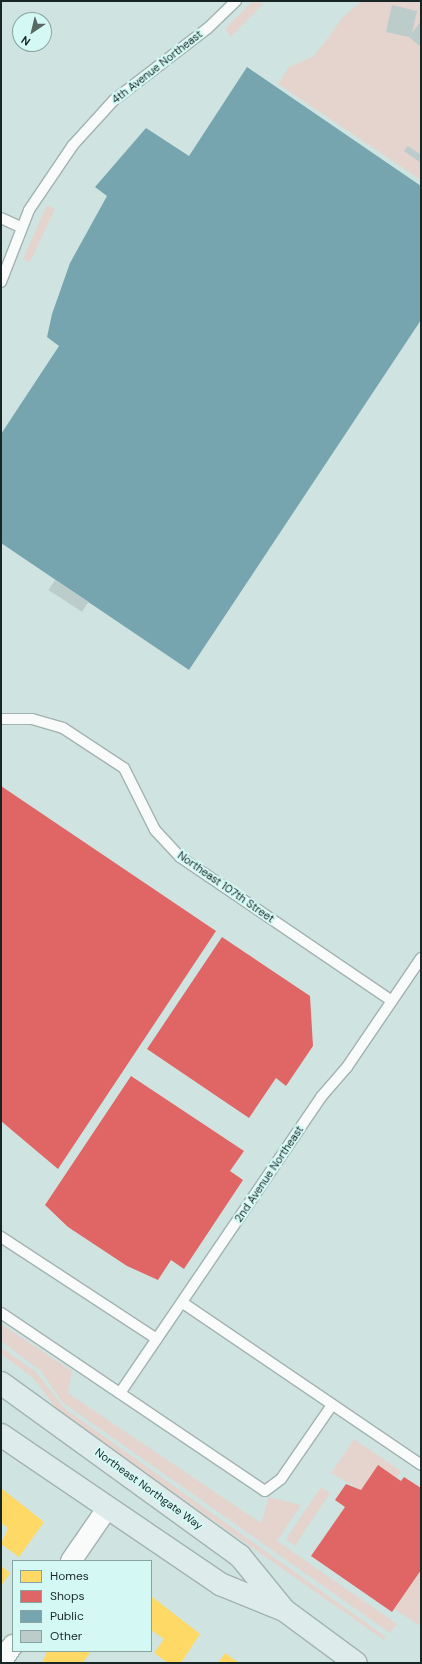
<!DOCTYPE html>
<style>
body{margin:0}
#map{position:relative;width:422px;height:1664px;overflow:hidden;background:#cfe4e1;font-family:"DM Sans",sans-serif}
div>[style]{position:absolute}
.green>*{inset:0;background:#e4d4cd;transform-origin:0 0}
.homes>*{inset:0;background:#ffd966}
.shops>*{inset:0;background:#e06666}
.public>*{inset:0;background:#76a5af}
.building>*{inset:0;background:#bcccca;transform-origin:0 0}
.roads{filter:drop-shadow(1px 0 #a2b2b0) drop-shadow(-1px 0 #a2b2b0) drop-shadow(0 1px #a2b2b0) drop-shadow(0 -1px #a2b2b0)}
.service>*{height:10px;margin:-5px;padding:0 5px;transform-origin:5px;border-radius:5px;background:#f8fbfa}
.minor>*{height:20px;margin:-10px;padding:0 10px;transform-origin:10px;border-radius:10px;background:#f8fbfa}
.primary>*{height:22px;margin:-11px;padding:0 11px;transform-origin:11px;border-radius:11px;background:#ddecea}
span{translate:-50% -50%;white-space:nowrap;text-align:center;line-height:1.15;-webkit-text-stroke:4px #d4f9f5;paint-order:stroke}
.street-label{font-size:11px;color:#172524}
.frame{position:absolute;inset:0;border:2px solid #172524;pointer-events:none}
.legend{position:absolute;left:12px;top:1560px;width:140px;height:92px;box-sizing:border-box;background:#d4f9f5;border:1px solid #88a4a1;margin:0;padding:5px 7px;list-style:none;font-size:12px;color:#172524}
.legend li{display:flex;align-items:center;gap:8px;height:20px}
.legend b{width:20px;border:1px solid #88a4a1}
.north{position:absolute;left:12px;top:12px;width:40px;height:40px;box-sizing:border-box;background:#d4f9f5;border:1px solid #88a4a1;border-radius:50%;rotate:215deg;font-size:11px;font-weight:700;line-height:16px;text-align:center;color:#172524}
.north::after{content:'';display:block;margin:auto;width:14px;height:18px;background:#576866;clip-path:polygon(50% 0,100% 100%,50% 72%,0 100%)}
</style>
<div id="map">
<div class="green">
<i style="clip-path:polygon(253px 1px,263px 4px,231px 37px,225px 29px)"></i>
<i style="clip-path:polygon(362px 1px,421px 1px,421px 180px,278px 84px,289px 67px,314px 56px,344px 16px)"></i>
<i style="clip-path:polygon(47px 205px,55px 209px,30px 262px,23px 259px)"></i>
<i style="clip-path:polygon(1px 1324px,72px 1371px,68px 1393px,261px 1523px,269px 1497px,301px 1505px,277px 1541px,397px 1624px,390px 1633px,62px 1402px,41px 1371px,1px 1341px)"></i>
<i style="clip-path:polygon(1px 1347px,36px 1372px,64px 1408px,386px 1637px,384px 1640px,60px 1413px,33px 1378px,1px 1354px)"></i>
<i style="clip-path:polygon(354px 1439px,401px 1471px,397px 1478px,378px 1465px,361px 1490px,331px 1473px)"></i>
<i style="left:321px;top:1487px;width:11px;height:63px;rotate:34deg"></i>
<i style="clip-path:polygon(421px 1570px,421px 1624px,420px 1626px,394px 1609px)"></i>
</div>
<div class="homes">
<i style="clip-path:polygon(1px 1488px,44px 1522px,19px 1557px,1px 1544px,8px 1528px,1px 1523px)"></i>
<i style="clip-path:polygon(1px 1566px,10px 1573px,1px 1586px)"></i>
<i style="clip-path:polygon(151px 1596px,200px 1634px,181px 1663px,168px 1663px,154px 1653px,164px 1639px,151px 1630px)"></i>
<i style="clip-path:polygon(47px 1651px,86px 1651px,90px 1653px,83px 1662px,42px 1663px)"></i>
<i style="clip-path:polygon(225px 1653px,239px 1663px,218px 1663px)"></i>
</div>
<div class="shops">
<i style="clip-path:polygon(1px 786px,216px 931px,58px 1169px,1px 1121px)"></i>
<i style="clip-path:polygon(222px 937px,310px 996px,313px 1046px,286px 1086px,276px 1078px,249px 1118px,147px 1049px)"></i>
<i style="clip-path:polygon(131px 1076px,244px 1151px,230px 1171px,243px 1180px,184px 1269px,171px 1260px,158px 1280px,127px 1266px,68px 1227px,45px 1205px)"></i>
<i style="clip-path:polygon(378px 1465px,401px 1481px,404px 1477px,421px 1488px,421px 1570px,392px 1612px,311px 1556px,345px 1507px,335px 1500px,346px 1484px,361px 1490px)"></i>
</div>
<div class="public">
<i style="clip-path:polygon(247px 67px,421px 186px,421px 320px,189px 670px,1px 543px,1px 434px,59px 346px,47px 337px,52px 314px,70px 263px,107px 196px,95px 187px,146px 128px,189px 156px)"></i>
</div>
<div class="building">
<i style="clip-path:polygon(392px 5px,417px 11px,412px 33px,421px 21px,421px 47px,409px 37px,386px 32px)"></i>
<i style="clip-path:polygon(408px 146px,421px 155px,421px 163px,404px 151px)"></i>
<i style="left:55px;top:580px;width:40px;height:12px;rotate:33deg"></i>
</div>
<div class="roads">
<div class="service">
<i style="left:1px;top:218px;width:21px;rotate:25deg"></i>
<i style="left:1px;top:282px;width:77px;rotate:-68.7deg"></i>
<i style="left:29px;top:210px;width:78px;rotate:-55.9deg"></i>
<i style="left:73px;top:145px;width:61px;rotate:-47.7deg"></i>
<i style="left:114px;top:100px;width:118px;rotate:-37.5deg"></i>
<i style="left:208px;top:28px;width:39px;rotate:-44deg"></i>
<i style="left:1px;top:719px;width:31px"></i>
<i style="left:32px;top:719px;width:32px;rotate:16deg"></i>
<i style="left:63px;top:728px;width:73px;rotate:33.3deg"></i>
<i style="left:124px;top:768px;width:69px;rotate:63.4deg"></i>
<i style="left:155px;top:830px;width:37px;rotate:47deg"></i>
<i style="left:180px;top:857px;width:256px;rotate:34.2deg"></i>
<i style="left:1px;top:1237px;width:186px;rotate:33.2deg"></i>
<i style="left:183px;top:1303px;width:288px;rotate:34.2deg"></i>
<i style="left:1px;top:1313px;width:318px;rotate:34deg"></i>
<i style="left:265px;top:1491px;width:20px;rotate:-37deg"></i>
<i style="left:281px;top:1479px;width:90px;rotate:-55.4deg"></i>
<i style="left:120px;top:1393px;width:358px;rotate:-55.8deg"></i>
<i style="left:321px;top:1097px;width:40px;rotate:-49deg"></i>
<i style="left:347px;top:1067px;width:132px;rotate:-55.8deg"></i>
</div>
<div class="minor">
<i style="left:71px;top:1561px;width:62px;rotate:-55.5deg"></i>
<i style="left:1px;top:1662px;width:21px;rotate:-55deg"></i>
</div>
<div class="primary">
<i style="left:1px;top:1383px;width:295px;rotate:35.9deg"></i>
<i style="left:240px;top:1556px;width:68px;rotate:50.9deg"></i>
<i style="left:1px;top:1435px;width:265px;rotate:34.2deg"></i>
<i style="left:220px;top:1584px;width:69px;rotate:22.1deg"></i>
<i style="left:284px;top:1610px;width:89px;rotate:36.4deg"></i>
</div>
</div>
<div class="street-label">
<span style="left:157px;top:67px;rotate:-38deg">4th Avenue Northeast</span>
<span style="left:226px;top:887px;rotate:35deg">Northeast 107th Street</span>
<span style="left:269px;top:1174px;rotate:-56deg">2nd Avenue Northeast</span>
<span style="left:149px;top:1489px;rotate:36deg">Northeast Northgate Way</span>
</div>
<div class="frame"></div>
<ul class="legend">
<li><b style="height:11px;background:#ffd966"></b>Homes</li>
<li><b style="height:11px;background:#e06666"></b>Shops</li>
<li><b style="height:11px;background:#76a5af"></b>Public</li>
<li><b style="height:11px;background:#bcccca"></b>Other</li>
</ul>
<div class="north">N</div>
</div>
